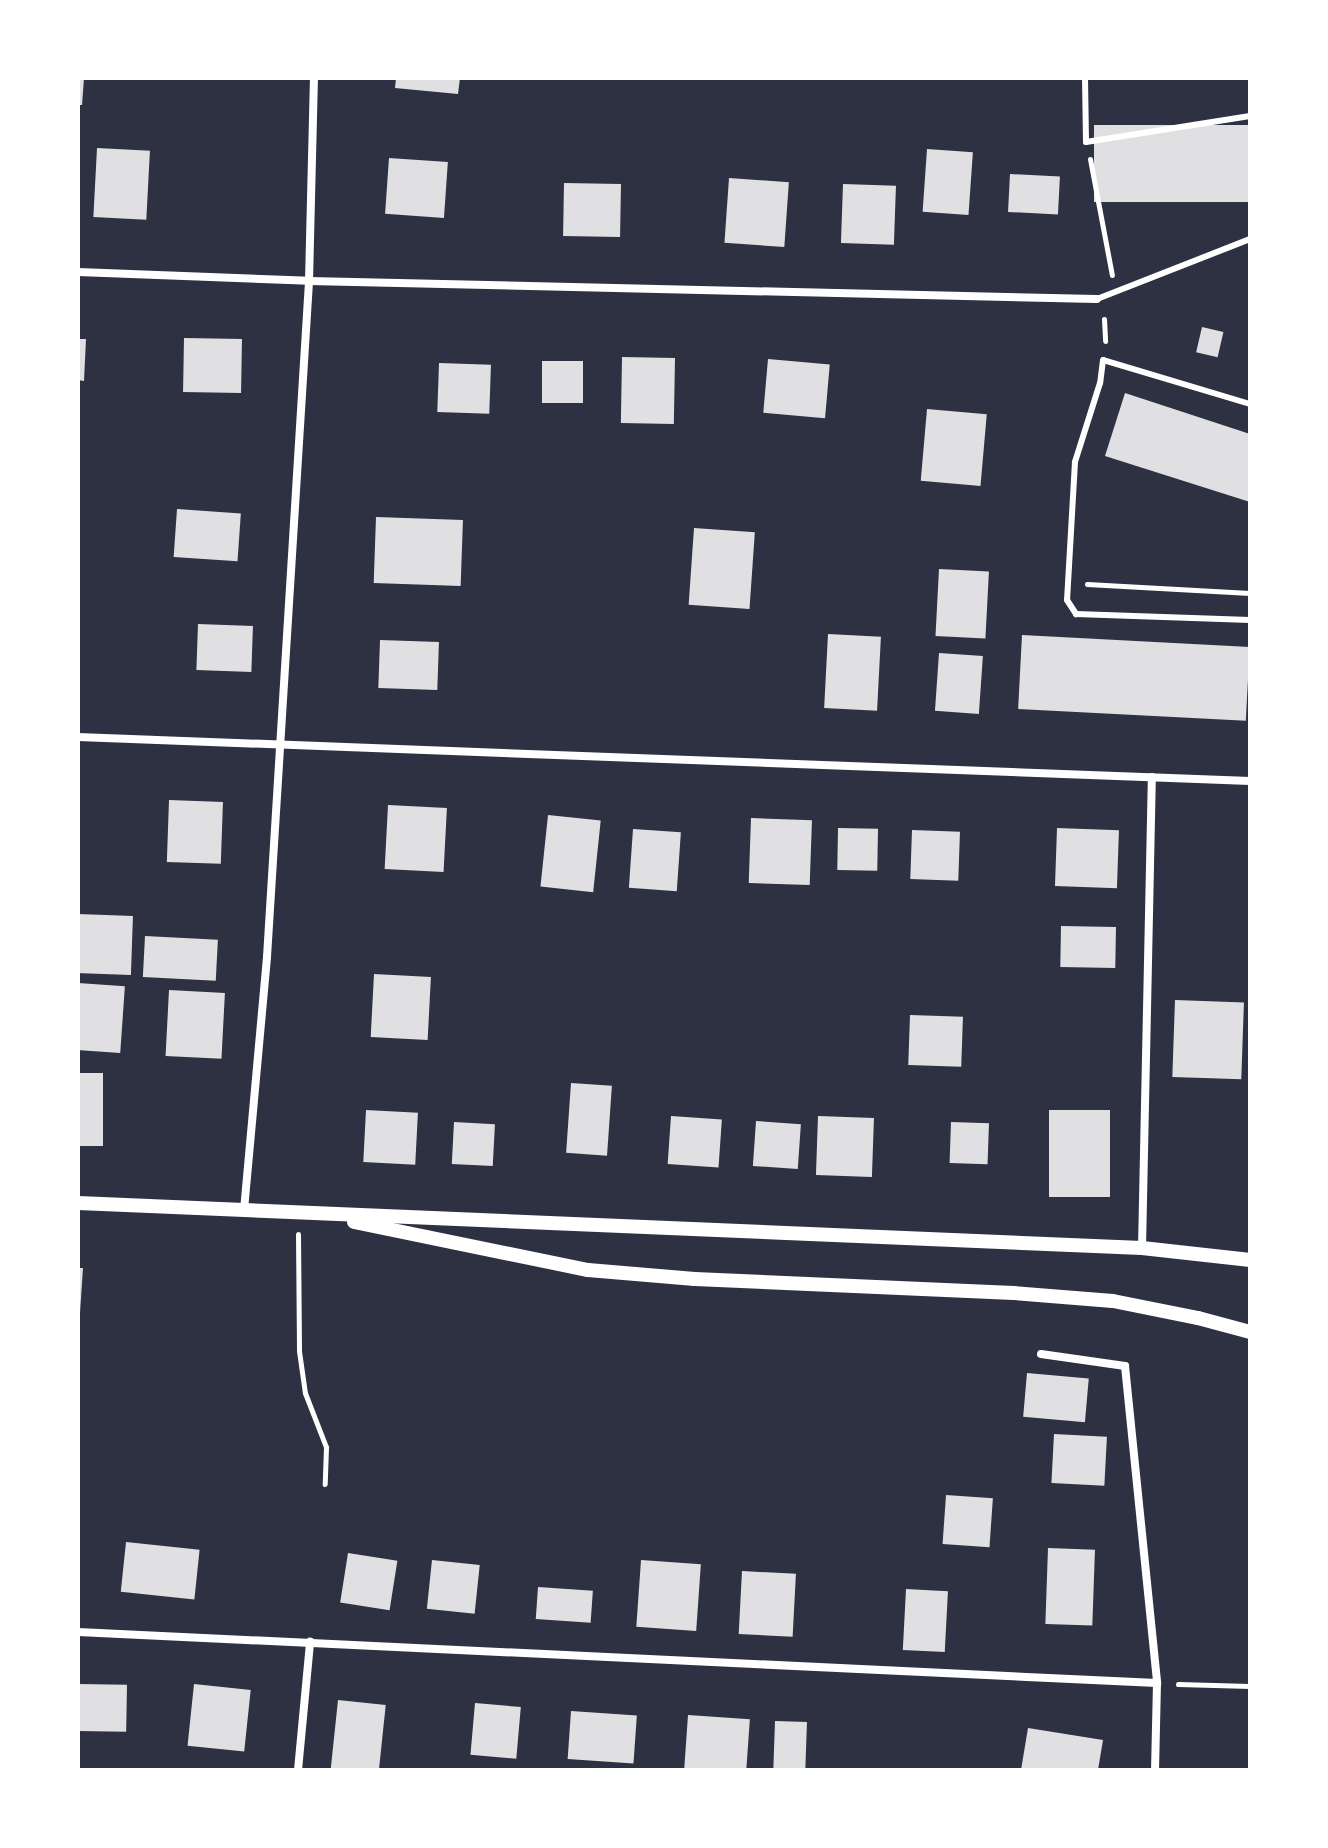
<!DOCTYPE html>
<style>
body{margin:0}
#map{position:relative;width:1328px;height:1848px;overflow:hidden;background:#2d3142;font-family:"PT Sans Narrow",sans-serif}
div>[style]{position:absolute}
.building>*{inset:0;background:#e0e0e3;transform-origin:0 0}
.path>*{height:5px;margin:-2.5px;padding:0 2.5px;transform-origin:2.5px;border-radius:2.5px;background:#fff}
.service>*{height:6px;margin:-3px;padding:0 3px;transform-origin:3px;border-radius:3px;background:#fff}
.minor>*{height:8px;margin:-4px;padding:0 4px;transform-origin:4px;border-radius:4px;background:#fff}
.tertiary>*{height:14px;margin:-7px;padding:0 7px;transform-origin:7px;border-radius:7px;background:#fff}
span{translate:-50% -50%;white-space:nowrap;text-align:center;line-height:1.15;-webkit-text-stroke:6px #fff;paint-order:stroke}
.frame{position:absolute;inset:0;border:80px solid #fff;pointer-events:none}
</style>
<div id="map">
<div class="building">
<i style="clip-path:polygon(78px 78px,84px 78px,82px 105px,78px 105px)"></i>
<i style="clip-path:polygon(396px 78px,460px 78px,458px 94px,395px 88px)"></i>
<i style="left:1250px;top:125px;width:77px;height:156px;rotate:90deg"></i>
<i style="left:97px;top:148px;width:53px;height:69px;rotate:3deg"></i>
<i style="left:927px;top:149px;width:46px;height:63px;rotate:4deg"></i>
<i style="left:389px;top:158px;width:59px;height:56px;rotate:4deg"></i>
<i style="left:1010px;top:174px;width:50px;height:38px;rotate:3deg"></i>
<i style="left:729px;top:178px;width:60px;height:65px;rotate:4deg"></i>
<i style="left:564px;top:183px;width:57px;height:53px;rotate:1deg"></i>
<i style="left:843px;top:184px;width:53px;height:59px;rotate:2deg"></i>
<i style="left:1202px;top:327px;width:22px;height:26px;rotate:13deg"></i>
<i style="left:184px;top:338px;width:58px;height:54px;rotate:1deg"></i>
<i style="clip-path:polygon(78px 339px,86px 339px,84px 381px,78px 380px)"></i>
<i style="left:622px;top:357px;width:53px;height:66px;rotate:1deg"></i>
<i style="left:768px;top:359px;width:62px;height:54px;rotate:5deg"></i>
<i style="left:542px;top:361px;width:41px;height:42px"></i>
<i style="left:439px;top:363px;width:52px;height:49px;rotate:2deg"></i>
<i style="clip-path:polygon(1125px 393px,1250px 434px,1250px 502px,1105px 456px)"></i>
<i style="left:927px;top:409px;width:60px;height:72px;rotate:5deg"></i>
<i style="left:177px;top:509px;width:64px;height:48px;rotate:4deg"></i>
<i style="left:376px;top:517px;width:87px;height:66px;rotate:2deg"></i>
<i style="left:694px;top:528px;width:61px;height:77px;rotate:4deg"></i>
<i style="left:939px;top:569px;width:50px;height:67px;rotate:3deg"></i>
<i style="left:198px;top:624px;width:55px;height:46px;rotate:2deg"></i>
<i style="left:828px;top:634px;width:53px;height:74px;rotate:3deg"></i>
<i style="left:1022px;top:635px;width:228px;height:74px;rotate:3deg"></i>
<i style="left:380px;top:640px;width:59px;height:48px;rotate:2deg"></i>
<i style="left:939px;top:653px;width:44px;height:58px;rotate:4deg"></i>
<i style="left:169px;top:800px;width:54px;height:62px;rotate:2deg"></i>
<i style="left:388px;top:805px;width:59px;height:64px;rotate:3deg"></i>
<i style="left:548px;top:815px;width:53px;height:72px;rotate:6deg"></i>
<i style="left:751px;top:818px;width:61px;height:65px;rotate:2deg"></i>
<i style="left:838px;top:828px;width:40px;height:42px;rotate:1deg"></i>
<i style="left:1057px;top:828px;width:62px;height:58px;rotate:2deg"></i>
<i style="left:633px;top:829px;width:48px;height:59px;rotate:4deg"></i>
<i style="left:912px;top:830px;width:48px;height:49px;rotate:2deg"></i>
<i style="left:78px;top:914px;width:55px;height:59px;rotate:2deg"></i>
<i style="left:1061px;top:926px;width:55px;height:41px;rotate:1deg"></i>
<i style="left:145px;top:936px;width:73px;height:41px;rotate:3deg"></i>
<i style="left:374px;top:974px;width:57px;height:63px;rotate:3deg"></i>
<i style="left:78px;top:983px;width:47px;height:67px;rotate:4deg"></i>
<i style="left:169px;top:990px;width:56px;height:66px;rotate:3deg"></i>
<i style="left:1175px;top:1000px;width:69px;height:77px;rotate:2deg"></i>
<i style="left:910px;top:1015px;width:53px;height:50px;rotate:2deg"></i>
<i style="left:78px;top:1073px;width:25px;height:73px"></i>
<i style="left:571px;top:1083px;width:41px;height:70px;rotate:4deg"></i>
<i style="left:366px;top:1110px;width:52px;height:52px;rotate:3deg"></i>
<i style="left:1049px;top:1110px;width:61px;height:87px"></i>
<i style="left:671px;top:1116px;width:51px;height:48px;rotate:4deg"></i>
<i style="left:818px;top:1116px;width:56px;height:59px;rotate:2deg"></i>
<i style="left:756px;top:1121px;width:45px;height:45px;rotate:4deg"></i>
<i style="left:454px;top:1122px;width:41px;height:42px;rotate:3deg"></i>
<i style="left:951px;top:1122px;width:38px;height:41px;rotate:2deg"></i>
<i style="clip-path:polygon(78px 1268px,83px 1268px,80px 1313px,78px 1313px)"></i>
<i style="left:1027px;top:1373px;width:62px;height:44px;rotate:5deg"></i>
<i style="left:1054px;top:1434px;width:53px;height:49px;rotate:3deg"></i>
<i style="left:946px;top:1495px;width:47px;height:49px;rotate:4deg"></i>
<i style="left:126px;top:1542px;width:74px;height:50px;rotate:6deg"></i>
<i style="left:1048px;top:1548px;width:47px;height:76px;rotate:2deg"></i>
<i style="left:348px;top:1553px;width:50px;height:50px;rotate:9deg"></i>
<i style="left:432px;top:1560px;width:48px;height:49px;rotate:6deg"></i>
<i style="left:641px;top:1560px;width:60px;height:67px;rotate:4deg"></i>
<i style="left:742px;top:1571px;width:54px;height:63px;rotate:3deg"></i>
<i style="left:538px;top:1587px;width:55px;height:32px;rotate:4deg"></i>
<i style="left:906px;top:1589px;width:42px;height:61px;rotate:3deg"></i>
<i style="left:78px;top:1684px;width:49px;height:47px;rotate:1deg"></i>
<i style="left:194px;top:1684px;width:57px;height:62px;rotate:6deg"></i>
<i style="left:338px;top:1700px;width:48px;height:70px;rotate:6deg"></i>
<i style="left:475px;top:1703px;width:46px;height:52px;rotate:5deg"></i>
<i style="left:571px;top:1711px;width:66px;height:48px;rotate:4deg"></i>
<i style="left:688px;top:1715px;width:62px;height:55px;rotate:4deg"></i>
<i style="left:775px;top:1721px;width:32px;height:49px;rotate:2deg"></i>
<i style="clip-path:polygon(1028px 1728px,1103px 1740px,1098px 1770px,1021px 1770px)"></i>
</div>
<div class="path">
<i style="left:1090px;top:159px;width:118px;rotate:79.3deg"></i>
<i style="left:1104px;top:319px;width:22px;rotate:87deg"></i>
<i style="left:1087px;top:584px;width:163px;rotate:3.2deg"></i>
<i style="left:298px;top:1234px;width:117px;rotate:89.5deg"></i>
<i style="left:299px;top:1351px;width:42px;rotate:81.9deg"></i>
<i style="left:305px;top:1393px;width:58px;rotate:68.7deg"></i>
<i style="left:326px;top:1447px;width:37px;rotate:92deg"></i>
<i style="left:1178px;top:1684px;width:72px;rotate:1.6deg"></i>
</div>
<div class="service">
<i style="left:1085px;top:78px;width:64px;rotate:89.1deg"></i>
<i style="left:1086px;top:142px;width:166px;rotate:-9deg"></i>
<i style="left:1097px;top:299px;width:164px;rotate:-21.4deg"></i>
<i style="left:1250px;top:404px;width:153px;rotate:-163.3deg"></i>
<i style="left:1103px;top:360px;width:23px;rotate:97deg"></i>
<i style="left:1100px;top:383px;width:83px;rotate:107.6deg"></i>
<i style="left:1075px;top:462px;width:138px;rotate:93.3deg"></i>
<i style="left:1067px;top:600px;width:17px;rotate:57deg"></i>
<i style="left:1076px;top:614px;width:174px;rotate:2deg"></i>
</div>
<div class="minor">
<i style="left:78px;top:272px;width:231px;rotate:2.2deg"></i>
<i style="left:309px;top:281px;width:788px;rotate:1.31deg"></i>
<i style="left:78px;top:737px;width:1173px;rotate:2.15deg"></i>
<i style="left:244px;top:1210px;width:254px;rotate:-84.8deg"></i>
<i style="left:267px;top:957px;width:677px;rotate:-86.44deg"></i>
<i style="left:309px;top:281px;width:203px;rotate:-88.6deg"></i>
<i style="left:1142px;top:1248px;width:471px;rotate:-88.8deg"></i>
<i style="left:1041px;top:1354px;width:85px;rotate:8.1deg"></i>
<i style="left:1125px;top:1366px;width:319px;rotate:84.2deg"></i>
<i style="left:1157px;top:1683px;width:87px;rotate:91.3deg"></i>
<i style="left:78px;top:1632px;width:1080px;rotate:2.71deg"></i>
<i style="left:298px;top:1770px;width:129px;rotate:-84.6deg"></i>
</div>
<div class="tertiary">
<i style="left:78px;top:1203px;width:1065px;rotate:2.42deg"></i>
<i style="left:1142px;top:1248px;width:109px;rotate:6.3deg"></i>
<i style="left:354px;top:1222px;width:239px;rotate:11.6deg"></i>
<i style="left:588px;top:1270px;width:107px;rotate:4.8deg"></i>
<i style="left:695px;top:1279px;width:319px;rotate:2.5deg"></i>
<i style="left:1014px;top:1293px;width:99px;rotate:4.6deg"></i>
<i style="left:1113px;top:1301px;width:87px;rotate:11.3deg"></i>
<i style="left:1198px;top:1318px;width:54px;rotate:15.1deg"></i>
</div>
<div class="frame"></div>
</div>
